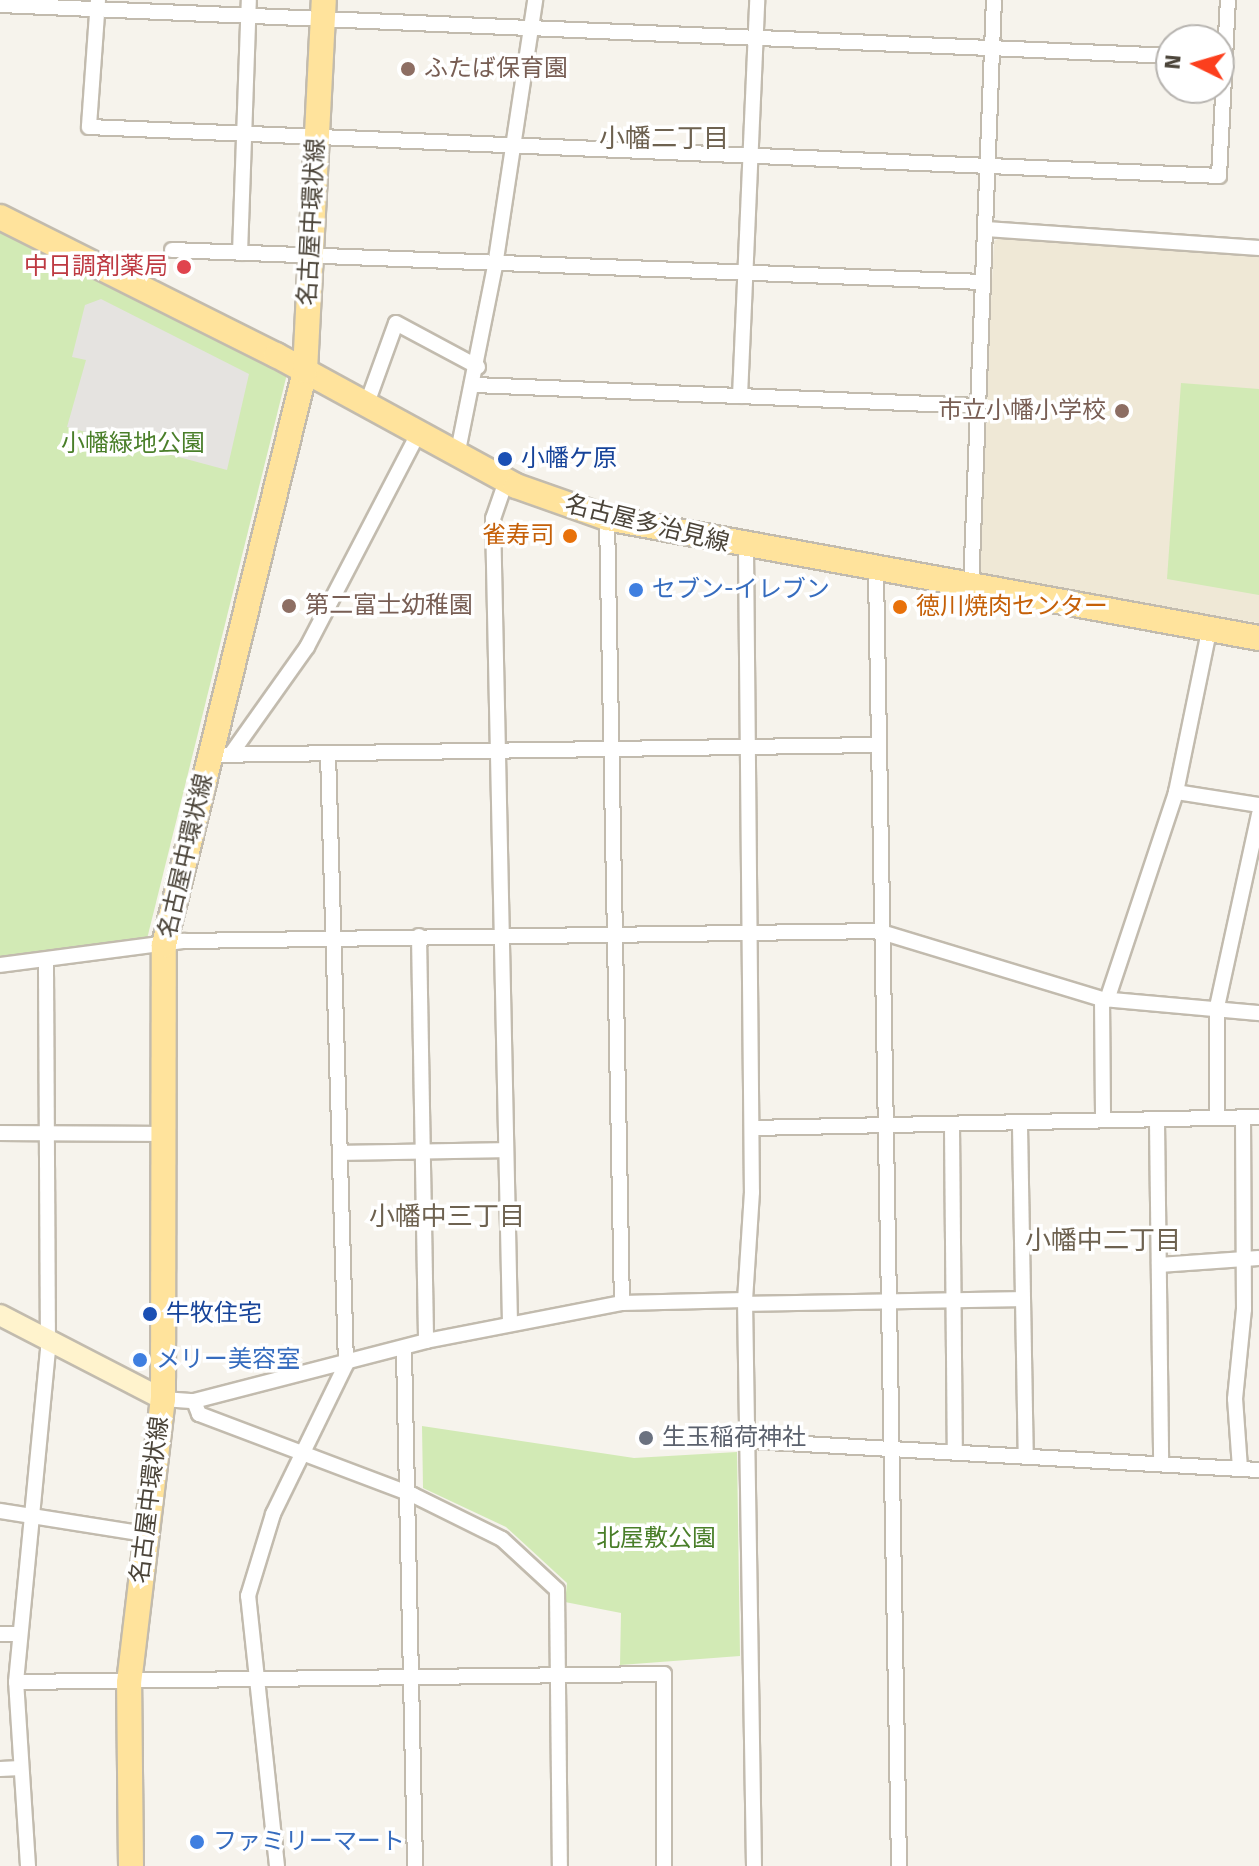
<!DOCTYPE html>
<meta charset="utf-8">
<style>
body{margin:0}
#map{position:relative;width:1259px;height:1866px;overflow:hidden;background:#f6f3ec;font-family:"Fira Sans","Noto Sans JP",sans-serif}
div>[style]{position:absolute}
.education>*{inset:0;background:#efe8d6}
.green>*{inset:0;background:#d2eab5}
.parking>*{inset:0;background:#e5e3e0}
.roads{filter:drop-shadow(2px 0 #c2bbae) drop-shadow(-2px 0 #c2bbae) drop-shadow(0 2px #c2bbae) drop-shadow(0 -2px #c2bbae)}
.street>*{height:14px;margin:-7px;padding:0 7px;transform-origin:7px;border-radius:7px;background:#fff}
.secondary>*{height:20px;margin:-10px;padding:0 10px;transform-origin:10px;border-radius:10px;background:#fff3cd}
.primary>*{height:24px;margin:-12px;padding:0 12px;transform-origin:12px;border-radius:12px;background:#ffe39c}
.dots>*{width:22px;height:22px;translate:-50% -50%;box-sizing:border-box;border:4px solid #fff;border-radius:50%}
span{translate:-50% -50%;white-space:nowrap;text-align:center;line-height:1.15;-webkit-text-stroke:7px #fff;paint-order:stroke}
.education-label{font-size:24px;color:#785e54}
.left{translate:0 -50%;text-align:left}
.right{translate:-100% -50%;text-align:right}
.street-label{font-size:24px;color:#4b4439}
.health-label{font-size:24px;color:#be3a42}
.park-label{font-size:24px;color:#4a7f2a}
.transit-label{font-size:24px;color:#164399}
.food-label{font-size:24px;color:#c56008}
.shop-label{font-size:24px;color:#366cbe}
.worship-label{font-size:24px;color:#5b616d}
.neighbourhood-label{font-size:26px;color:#6e6250}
.north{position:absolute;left:1155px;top:24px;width:80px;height:80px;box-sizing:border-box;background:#fff;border:2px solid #b7b4b0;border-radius:50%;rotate:275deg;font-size:22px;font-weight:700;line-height:32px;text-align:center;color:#4b4439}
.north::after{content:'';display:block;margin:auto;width:28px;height:36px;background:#fc3f1d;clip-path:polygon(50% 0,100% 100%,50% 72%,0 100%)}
</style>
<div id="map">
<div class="education">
<i style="clip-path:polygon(1004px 236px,1259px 256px,1259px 623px,983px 577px,978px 565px,994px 241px)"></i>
</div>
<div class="green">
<i style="clip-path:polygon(0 226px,287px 374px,146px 943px,0 959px)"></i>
<i style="clip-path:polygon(1181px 383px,1259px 389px,1259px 595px,1167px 579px)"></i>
<i style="clip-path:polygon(422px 1426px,634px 1458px,737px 1452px,740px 1656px,620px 1665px,621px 1613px,565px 1602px,567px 1583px,506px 1527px,423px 1488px)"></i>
</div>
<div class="parking">
<i style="clip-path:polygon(101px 299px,249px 374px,227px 470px,67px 427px,86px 360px,72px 357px,85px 305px)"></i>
</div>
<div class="roads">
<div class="street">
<i style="left:98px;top:0;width:127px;rotate:94.1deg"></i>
<i style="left:89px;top:127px;width:1131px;rotate:2.48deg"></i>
<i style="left:1219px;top:176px;width:176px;rotate:-87.1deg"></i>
<i style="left:0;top:5px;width:1172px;rotate:2.49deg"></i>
<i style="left:986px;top:229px;width:274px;rotate:4deg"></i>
<i style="left:172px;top:250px;width:812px;rotate:2.26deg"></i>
<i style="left:240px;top:253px;width:253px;rotate:-88deg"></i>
<i style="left:475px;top:385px;width:503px;rotate:2.39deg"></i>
<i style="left:740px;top:396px;width:396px;rotate:-87.5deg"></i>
<i style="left:366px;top:406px;width:88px;rotate:-70.1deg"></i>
<i style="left:396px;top:323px;width:93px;rotate:28.2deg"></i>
<i style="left:457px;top:456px;width:194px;rotate:-78.7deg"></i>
<i style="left:495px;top:266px;width:269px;rotate:-81.4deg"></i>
<i style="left:506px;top:481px;width:39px;rotate:109deg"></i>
<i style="left:493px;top:518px;width:806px;rotate:88.79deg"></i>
<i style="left:607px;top:518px;width:785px;rotate:88.91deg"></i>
<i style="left:746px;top:549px;width:643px;rotate:89.47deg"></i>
<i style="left:752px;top:1192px;width:108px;rotate:93.7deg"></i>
<i style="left:745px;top:1300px;width:566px;rotate:89.09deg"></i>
<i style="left:876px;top:573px;width:1293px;rotate:88.98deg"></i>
<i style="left:971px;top:587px;width:587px;rotate:-87.76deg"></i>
<i style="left:231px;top:754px;width:131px;rotate:-54.6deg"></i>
<i style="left:307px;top:647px;width:238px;rotate:-62.5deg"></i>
<i style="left:210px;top:755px;width:668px;rotate:-0.86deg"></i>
<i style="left:1176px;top:792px;width:84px;rotate:8.9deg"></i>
<i style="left:419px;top:936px;width:405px;rotate:89deg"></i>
<i style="left:0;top:965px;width:185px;rotate:-7.5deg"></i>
<i style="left:183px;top:941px;width:695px;rotate:-0.82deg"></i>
<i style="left:878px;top:931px;width:234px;rotate:16.9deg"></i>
<i style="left:1102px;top:999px;width:158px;rotate:5.1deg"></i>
<i style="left:1102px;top:999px;width:120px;rotate:89.5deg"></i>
<i style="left:1107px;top:1000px;width:219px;rotate:-71.6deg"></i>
<i style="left:1176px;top:792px;width:169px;rotate:-78.4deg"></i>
<i style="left:1217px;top:1116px;width:109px;rotate:-90deg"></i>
<i style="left:1217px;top:1007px;width:198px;rotate:-77.7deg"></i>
<i style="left:1157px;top:1122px;width:340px;rotate:89.3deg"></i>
<i style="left:1020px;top:1126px;width:330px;rotate:89deg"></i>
<i style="left:952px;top:1127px;width:325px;rotate:89.5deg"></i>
<i style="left:752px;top:1128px;width:507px;rotate:-1.24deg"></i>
<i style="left:0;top:1133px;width:164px;rotate:0.3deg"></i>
<i style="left:342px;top:1153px;width:164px;rotate:-1deg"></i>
<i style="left:1159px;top:1265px;width:100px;rotate:-4deg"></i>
<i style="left:746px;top:1304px;width:274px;rotate:-1deg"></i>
<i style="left:404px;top:1352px;width:514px;rotate:88.77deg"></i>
<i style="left:163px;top:1399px;width:31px;rotate:4deg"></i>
<i style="left:194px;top:1401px;width:240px;rotate:-14.5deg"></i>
<i style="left:426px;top:1341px;width:200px;rotate:-11deg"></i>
<i style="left:622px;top:1303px;width:123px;rotate:-1.4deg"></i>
<i style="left:194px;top:1401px;width:14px;rotate:69deg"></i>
<i style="left:199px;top:1414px;width:229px;rotate:20.7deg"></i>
<i style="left:413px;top:1495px;width:99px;rotate:26.3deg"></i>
<i style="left:502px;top:1539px;width:75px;rotate:42.8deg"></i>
<i style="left:557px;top:1590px;width:276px;rotate:89.4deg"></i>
<i style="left:751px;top:1441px;width:509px;rotate:3.27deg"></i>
<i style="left:1240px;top:1468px;width:69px;rotate:-94.1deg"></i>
<i style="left:1235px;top:1399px;width:90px;rotate:-84.3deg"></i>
<i style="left:1244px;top:1309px;width:190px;rotate:-90.3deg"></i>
<i style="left:0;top:1511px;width:148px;rotate:9deg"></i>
<i style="left:0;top:1634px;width:20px"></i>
<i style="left:16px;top:1682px;width:648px;rotate:-0.71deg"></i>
<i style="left:664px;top:1674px;width:192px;rotate:90deg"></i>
<i style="left:0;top:1769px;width:21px;rotate:-3deg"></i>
<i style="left:28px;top:1866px;width:184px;rotate:-93.7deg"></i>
<i style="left:16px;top:1682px;width:332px;rotate:-84.5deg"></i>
<i style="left:48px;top:1352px;width:392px;rotate:-90.3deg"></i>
<i style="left:277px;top:1866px;width:272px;rotate:-96.1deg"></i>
<i style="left:248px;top:1596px;width:86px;rotate:-73deg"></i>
<i style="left:273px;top:1514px;width:167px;rotate:-64deg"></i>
<i style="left:346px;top:1364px;width:611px;rotate:-91.69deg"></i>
</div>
<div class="secondary">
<i style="left:0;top:1315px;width:183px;rotate:27.3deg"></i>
</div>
<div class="primary">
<i style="left:0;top:217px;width:309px;rotate:26.6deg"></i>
<i style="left:276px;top:355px;width:273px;rotate:28.6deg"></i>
<i style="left:516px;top:486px;width:96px;rotate:19.4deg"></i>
<i style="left:607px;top:518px;width:663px;rotate:10.43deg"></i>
<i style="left:131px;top:1866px;width:183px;rotate:-90.6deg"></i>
<i style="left:129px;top:1683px;width:286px;rotate:-83.2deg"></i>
<i style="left:163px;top:1399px;width:454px;rotate:-89.9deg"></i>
<i style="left:164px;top:945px;width:591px;rotate:-76.2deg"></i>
<i style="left:305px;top:371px;width:371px;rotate:-87.1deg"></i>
</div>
</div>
<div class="dots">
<i style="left:408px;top:69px;background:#8d6e63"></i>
<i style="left:184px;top:267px;background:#e0444e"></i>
<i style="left:1122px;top:411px;background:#8d6e63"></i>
<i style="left:505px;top:459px;background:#1a4fb4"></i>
<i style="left:570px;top:536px;background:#e8710a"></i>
<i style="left:636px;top:590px;background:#3f7fe0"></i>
<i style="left:289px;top:606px;background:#8d6e63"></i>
<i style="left:900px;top:607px;background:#e8710a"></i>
<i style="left:150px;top:1314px;background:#1a4fb4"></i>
<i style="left:140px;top:1360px;background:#3f7fe0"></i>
<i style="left:646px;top:1438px;background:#6b7280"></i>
<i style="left:197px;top:1842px;background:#3f7fe0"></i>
</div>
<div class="education-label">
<span class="left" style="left:424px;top:69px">ふたば保育園</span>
<span class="right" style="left:1106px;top:411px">市立小幡小学校</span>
<span class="left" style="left:305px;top:606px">第二富士幼稚園</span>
</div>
<div class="street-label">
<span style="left:312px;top:222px;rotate:-87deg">名古屋中環状線</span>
<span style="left:647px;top:524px;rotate:14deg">名古屋多治見線</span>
<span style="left:186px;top:856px;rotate:-77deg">名古屋中環状線</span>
<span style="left:150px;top:1500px;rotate:-83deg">名古屋中環状線</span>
</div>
<div class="health-label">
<span class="right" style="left:168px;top:267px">中日調剤薬局</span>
</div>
<div class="park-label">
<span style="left:133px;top:444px">小幡緑地公園</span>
<span style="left:656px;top:1539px">北屋敷公園</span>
</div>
<div class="transit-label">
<span class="left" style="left:521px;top:459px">小幡ケ原</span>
<span class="left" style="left:166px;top:1314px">牛牧住宅</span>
</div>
<div class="food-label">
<span class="right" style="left:554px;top:536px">雀寿司</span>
<span class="left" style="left:916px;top:607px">徳川焼肉センター</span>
</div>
<div class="shop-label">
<span class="left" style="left:652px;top:590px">セブン-イレブン</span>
<span class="left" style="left:156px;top:1360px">メリー美容室</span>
<span class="left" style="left:213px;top:1842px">ファミリーマート</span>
</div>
<div class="worship-label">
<span class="left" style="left:662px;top:1438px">生玉稲荷神社</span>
</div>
<div class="neighbourhood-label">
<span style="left:664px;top:139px">小幡二丁目</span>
<span style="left:447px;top:1217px">小幡中三丁目</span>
<span style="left:1103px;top:1241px">小幡中二丁目</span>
</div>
<div class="north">N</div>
</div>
